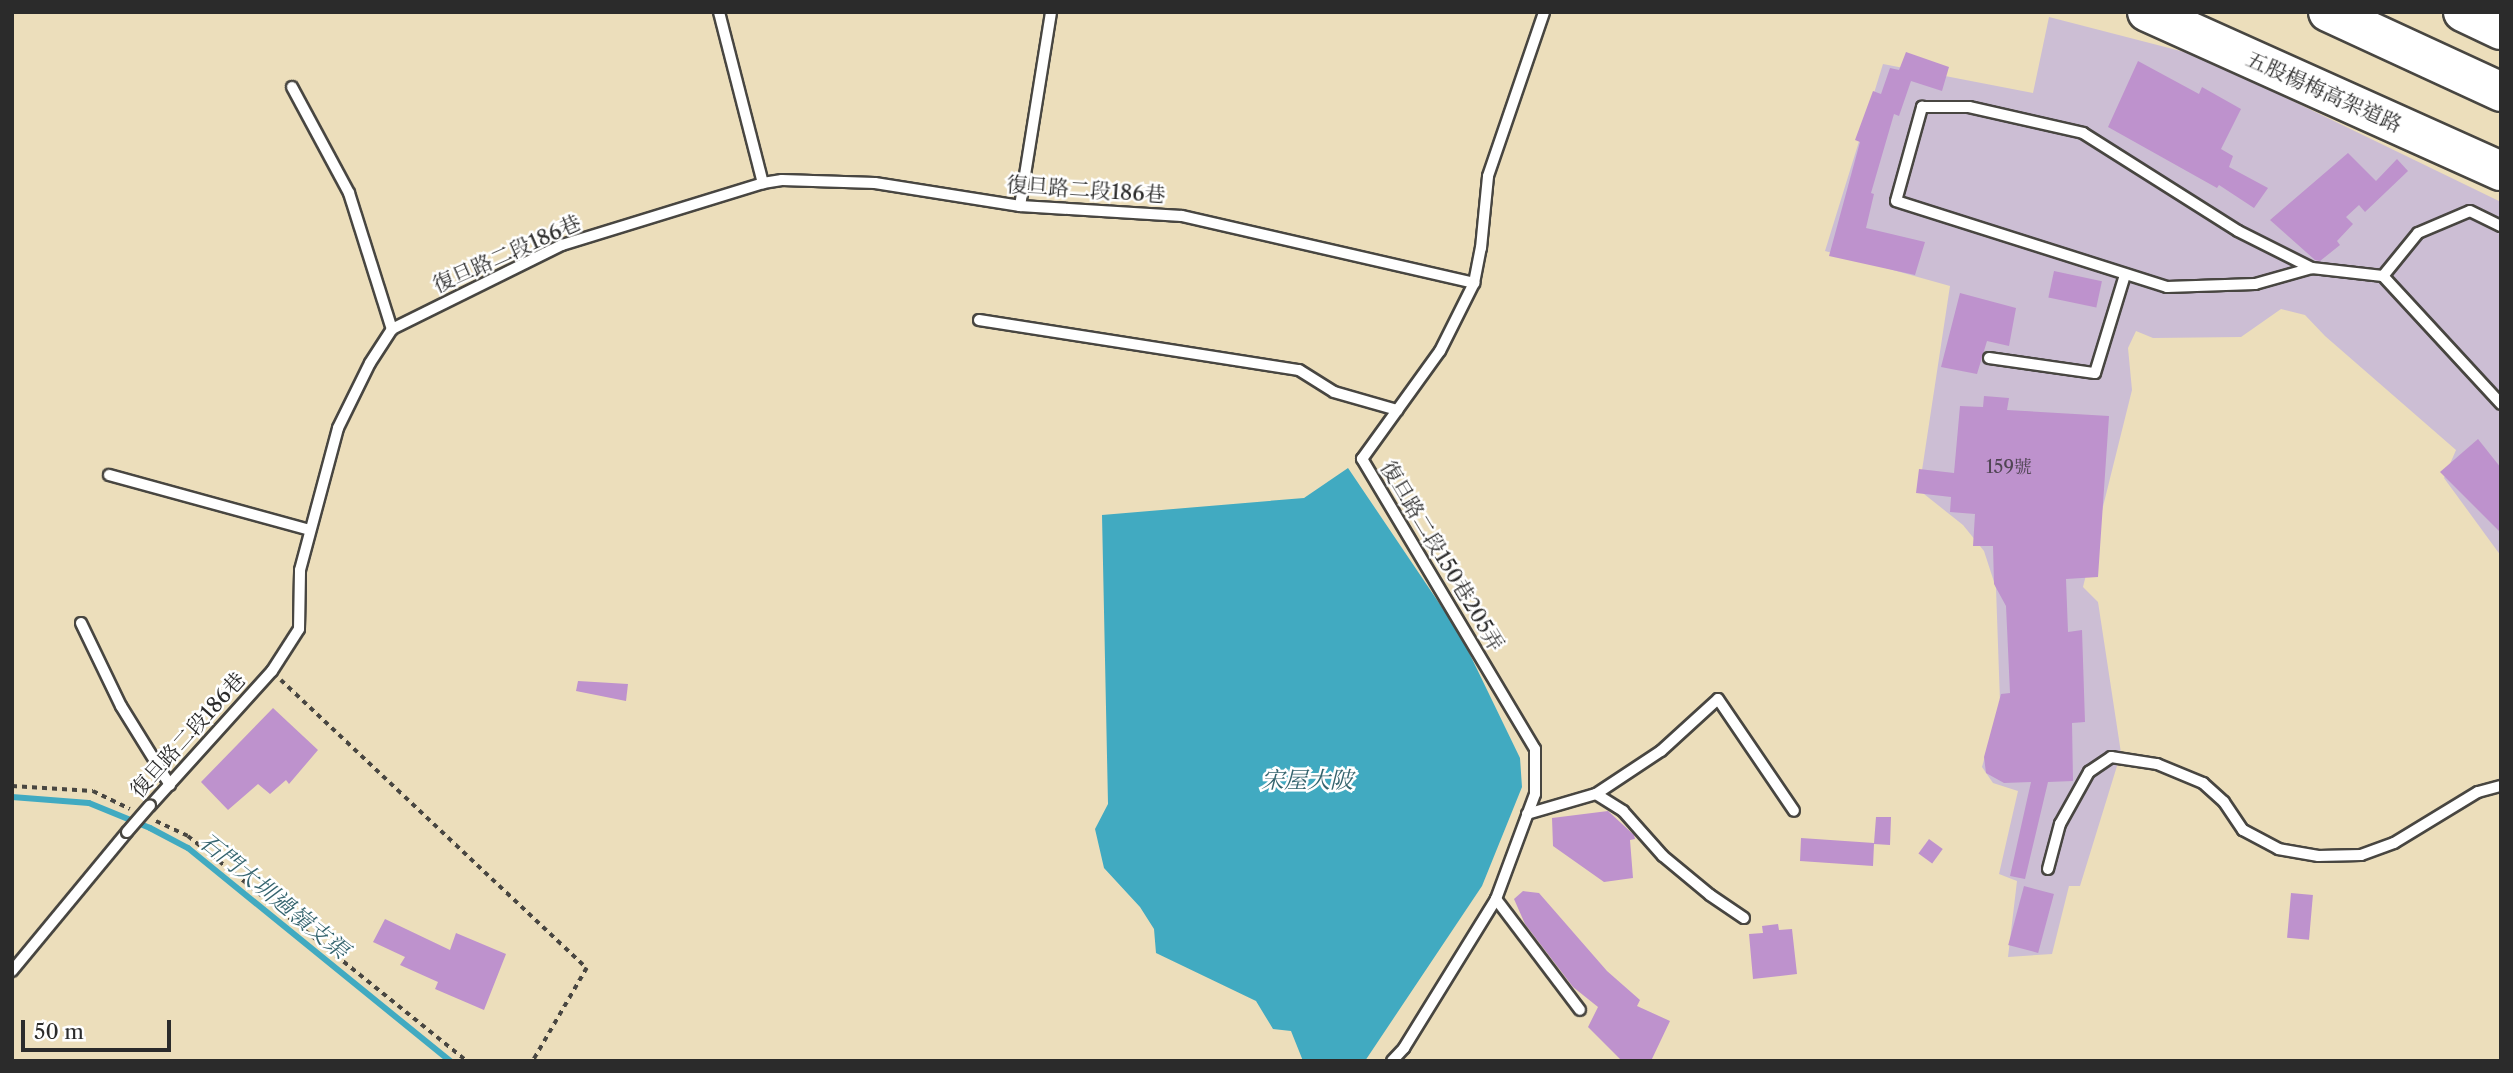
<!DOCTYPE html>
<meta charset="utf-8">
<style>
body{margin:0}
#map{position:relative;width:2513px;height:1073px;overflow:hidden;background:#ecdebb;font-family:"Libre Caslon Text","Noto Serif TC",serif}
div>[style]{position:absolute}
.industrial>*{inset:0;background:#ccbed4}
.water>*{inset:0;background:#41aac1}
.stream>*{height:6px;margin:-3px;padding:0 3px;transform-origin:3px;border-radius:3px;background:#41aac1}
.building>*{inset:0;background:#be92cd;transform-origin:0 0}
.path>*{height:3.5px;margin-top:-1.75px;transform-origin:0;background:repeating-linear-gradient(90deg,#484641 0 5px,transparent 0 10px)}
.roads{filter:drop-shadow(2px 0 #484641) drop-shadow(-2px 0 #484641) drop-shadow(0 2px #484641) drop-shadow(0 -2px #484641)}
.lane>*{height:10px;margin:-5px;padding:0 5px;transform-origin:5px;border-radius:5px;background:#fff}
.highway>*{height:38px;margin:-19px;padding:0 19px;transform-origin:19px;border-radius:19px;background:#fff}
.bridges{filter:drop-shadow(2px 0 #484641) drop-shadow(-2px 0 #484641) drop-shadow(0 2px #484641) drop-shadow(0 -2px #484641)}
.lane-bridge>*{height:10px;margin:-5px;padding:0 5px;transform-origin:5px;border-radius:5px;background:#fff}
span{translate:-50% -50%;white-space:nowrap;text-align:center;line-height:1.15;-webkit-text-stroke:5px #fff;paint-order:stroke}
.number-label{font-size:18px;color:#504554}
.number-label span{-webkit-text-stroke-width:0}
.street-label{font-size:21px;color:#2b2b2b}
.water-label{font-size:23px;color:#35646e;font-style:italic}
.frame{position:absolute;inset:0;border:14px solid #2b2b2b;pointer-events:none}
.scale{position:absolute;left:21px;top:1020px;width:150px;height:32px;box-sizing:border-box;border:4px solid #2b2b2b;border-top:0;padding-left:9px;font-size:21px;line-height:24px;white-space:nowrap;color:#2b2b2b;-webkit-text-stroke:5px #fff;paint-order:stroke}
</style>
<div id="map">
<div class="industrial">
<i style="clip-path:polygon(2049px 17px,2200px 56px,2501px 202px,2501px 556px,2444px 478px,2456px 450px,2325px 336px,2305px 315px,2281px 309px,2241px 337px,2153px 338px,2136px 331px,2128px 348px,2132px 390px,2083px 587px,2098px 602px,2121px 753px,2080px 886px,2069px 886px,2052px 954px,2008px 957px,2017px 881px,1999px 874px,2018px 791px,1993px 783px,1982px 767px,2000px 702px,1996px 588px,1984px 551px,1963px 525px,1919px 490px,1950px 286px,1825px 251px,1883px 64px,2033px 93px)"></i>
</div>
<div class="water">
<i style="clip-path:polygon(1348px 468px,1460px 634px,1520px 758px,1522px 787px,1482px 886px,1365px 1061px,1303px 1061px,1291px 1031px,1273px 1029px,1256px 1001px,1156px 953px,1154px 929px,1140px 907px,1104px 868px,1095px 829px,1108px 804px,1102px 515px,1304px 498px)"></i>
</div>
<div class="stream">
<i style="left:12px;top:797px;width:77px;rotate:4.5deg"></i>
<i style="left:89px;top:803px;width:66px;rotate:22.3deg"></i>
<i style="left:150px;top:828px;width:43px;rotate:27.8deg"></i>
<i style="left:188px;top:848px;width:338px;rotate:39.1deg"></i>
</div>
<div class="building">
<i style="clip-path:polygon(1906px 52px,1949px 67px,1942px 91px,1911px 81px,1899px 116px,1894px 114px,1871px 193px,1874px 194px,1866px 228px,1925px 242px,1915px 275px,1829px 256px,1860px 142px,1855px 140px,1873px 91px,1881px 94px,1890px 68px,1899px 70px)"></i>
<i style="clip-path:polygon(2138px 61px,2199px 94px,2202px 87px,2241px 109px,2221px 149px,2233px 156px,2229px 167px,2268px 188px,2254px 208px,2219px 185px,2217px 188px,2108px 127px)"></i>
<i style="clip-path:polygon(2348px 153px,2376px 181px,2397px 159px,2408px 171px,2365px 212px,2359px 205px,2346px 217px,2353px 224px,2337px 241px,2340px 245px,2320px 261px,2315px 260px,2270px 220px)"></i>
<i style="left:2054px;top:271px;width:49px;height:27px;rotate:12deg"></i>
<i style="clip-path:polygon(1960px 293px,2016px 308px,2009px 346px,1987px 341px,1977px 374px,1941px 367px)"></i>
<i style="clip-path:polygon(1984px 396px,2009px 398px,2007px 410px,2109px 416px,2098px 577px,2066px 579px,2068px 632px,2082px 630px,2085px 722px,2072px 723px,2073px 781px,2048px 782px,2025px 879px,2010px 876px,2031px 782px,2004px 783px,1986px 773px,1984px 757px,2001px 694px,2010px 693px,2006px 606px,1994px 584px,1993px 546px,1973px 546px,1975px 514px,1950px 512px,1951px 497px,1916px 493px,1919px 469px,1954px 473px,1960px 406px,1983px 407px)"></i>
<i style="clip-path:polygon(2478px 439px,2501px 468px,2501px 533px,2440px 472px)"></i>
<i style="clip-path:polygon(578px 681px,628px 684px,626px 701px,576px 691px)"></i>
<i style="clip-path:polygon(273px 708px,318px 750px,289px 784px,286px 780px,270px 794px,258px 784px,228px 810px,201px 782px)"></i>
<i style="clip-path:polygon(1608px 811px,1634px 835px,1635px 839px,1630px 840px,1633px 878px,1604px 882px,1553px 846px,1552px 818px)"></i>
<i style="clip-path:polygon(1876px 817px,1891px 817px,1890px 845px,1874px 844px,1873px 866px,1800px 861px,1801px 838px,1874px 843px)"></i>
<i style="left:1929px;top:839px;width:17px;height:18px;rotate:36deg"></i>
<i style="left:2024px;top:886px;width:31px;height:61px;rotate:15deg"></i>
<i style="clip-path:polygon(1523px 891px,1539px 893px,1607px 971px,1640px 1000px,1637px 1006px,1670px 1021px,1651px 1061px,1622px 1061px,1588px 1027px,1598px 1007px,1573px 987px,1525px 924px,1514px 899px)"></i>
<i style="left:2291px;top:893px;width:22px;height:45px;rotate:5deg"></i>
<i style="clip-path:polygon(385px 919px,450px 950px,456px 933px,506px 954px,484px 1010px,435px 989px,438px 982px,400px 965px,405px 957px,373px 942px)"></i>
<i style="clip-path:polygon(1778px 924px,1779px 930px,1792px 929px,1797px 974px,1753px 979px,1749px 934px,1763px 933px,1762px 926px)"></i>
</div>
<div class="path">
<i style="left:281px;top:680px;width:420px;rotate:43.3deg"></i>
<i style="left:587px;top:968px;width:108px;rotate:120.1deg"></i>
<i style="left:12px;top:786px;width:81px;rotate:3.5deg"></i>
<i style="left:93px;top:791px;width:41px;rotate:25.9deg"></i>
<i style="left:156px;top:821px;width:35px;rotate:25deg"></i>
<i style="left:188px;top:836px;width:358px;rotate:38.9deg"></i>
</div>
<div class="roads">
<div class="lane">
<i style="left:719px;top:12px;width:177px;rotate:75.6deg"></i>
<i style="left:292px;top:87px;width:120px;rotate:61.7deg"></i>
<i style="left:349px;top:193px;width:143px;rotate:72.5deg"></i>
<i style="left:1020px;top:206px;width:196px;rotate:-80.9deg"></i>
<i style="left:2312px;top:268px;width:59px;rotate:164.3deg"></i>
<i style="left:2255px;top:284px;width:88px;rotate:178deg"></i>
<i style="left:2167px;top:287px;width:284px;rotate:-162.4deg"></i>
<i style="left:1896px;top:201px;width:98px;rotate:-74.5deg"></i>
<i style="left:1922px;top:107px;width:47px"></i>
<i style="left:1969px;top:107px;width:117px;rotate:12.8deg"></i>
<i style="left:2083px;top:133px;width:183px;rotate:32.3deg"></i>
<i style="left:2238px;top:231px;width:83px;rotate:26.6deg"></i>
<i style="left:2312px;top:268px;width:71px;rotate:6.4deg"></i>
<i style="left:2383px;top:276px;width:174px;rotate:47.3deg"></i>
<i style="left:2383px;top:276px;width:55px;rotate:-50.9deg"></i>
<i style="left:2418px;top:233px;width:56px;rotate:-22.9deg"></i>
<i style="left:2470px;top:211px;width:34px;rotate:26deg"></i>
<i style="left:979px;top:320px;width:324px;rotate:8.9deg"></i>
<i style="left:1299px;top:370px;width:41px;rotate:32.2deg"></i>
<i style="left:1334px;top:392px;width:66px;rotate:15.9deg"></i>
<i style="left:1989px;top:358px;width:107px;rotate:8.1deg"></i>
<i style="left:2095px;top:373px;width:102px;rotate:-73deg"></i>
<i style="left:109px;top:475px;width:208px;rotate:15.3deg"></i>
<i style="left:81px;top:623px;width:92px;rotate:64.3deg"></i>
<i style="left:121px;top:706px;width:93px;rotate:58.2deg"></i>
<i style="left:1596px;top:794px;width:32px;rotate:32deg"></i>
<i style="left:1623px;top:811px;width:60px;rotate:48.4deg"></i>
<i style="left:1663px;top:856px;width:61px;rotate:39.7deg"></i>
<i style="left:1710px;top:895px;width:41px;rotate:34.1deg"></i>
<i style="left:150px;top:806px;width:182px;rotate:-47.9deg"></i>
<i style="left:272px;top:671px;width:50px;rotate:-57.3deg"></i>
<i style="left:299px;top:629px;width:59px;rotate:-89deg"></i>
<i style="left:300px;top:570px;width:147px;rotate:-75deg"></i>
<i style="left:338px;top:428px;width:72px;rotate:-63.8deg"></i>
<i style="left:370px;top:363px;width:40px;rotate:-57.1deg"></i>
<i style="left:392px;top:329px;width:190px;rotate:-26.3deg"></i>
<i style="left:562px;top:245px;width:210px;rotate:-17.1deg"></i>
<i style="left:763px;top:183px;width:19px;rotate:-9deg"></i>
<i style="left:782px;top:180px;width:93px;rotate:1.8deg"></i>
<i style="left:875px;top:183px;width:147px;rotate:9deg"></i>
<i style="left:1020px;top:206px;width:162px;rotate:3.5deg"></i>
<i style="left:1182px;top:216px;width:300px;rotate:12.9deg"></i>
<i style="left:1527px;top:814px;width:72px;rotate:-16.2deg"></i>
<i style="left:1596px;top:794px;width:78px;rotate:-33.5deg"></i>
<i style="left:1661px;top:751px;width:77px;rotate:-42.4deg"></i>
<i style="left:1718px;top:699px;width:135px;rotate:55.8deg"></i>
<i style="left:2048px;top:869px;width:47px;rotate:-75.1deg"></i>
<i style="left:2060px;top:824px;width:60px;rotate:-60.9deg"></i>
<i style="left:2089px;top:772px;width:27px;rotate:-34deg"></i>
<i style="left:2111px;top:757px;width:47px;rotate:8.7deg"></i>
<i style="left:2157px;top:764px;width:50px;rotate:22.4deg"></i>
<i style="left:2203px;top:783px;width:28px;rotate:42deg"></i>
<i style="left:2224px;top:802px;width:34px;rotate:56deg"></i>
<i style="left:2243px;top:830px;width:40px;rotate:28deg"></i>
<i style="left:2278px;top:849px;width:41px;rotate:9.9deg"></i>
<i style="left:2318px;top:856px;width:43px;rotate:-1.3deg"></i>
<i style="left:2361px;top:855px;width:35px;rotate:-20deg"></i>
<i style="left:2394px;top:843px;width:98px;rotate:-31.3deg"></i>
<i style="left:2478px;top:792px;width:24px;rotate:-15deg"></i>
<i style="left:1496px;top:899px;width:139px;rotate:52.9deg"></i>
<i style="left:12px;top:971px;width:180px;rotate:-50.4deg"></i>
<i style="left:1392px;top:1061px;width:18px;rotate:-47deg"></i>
<i style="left:1404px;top:1048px;width:175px;rotate:-58.3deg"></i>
<i style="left:1496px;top:899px;width:112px;rotate:-69.6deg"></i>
<i style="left:1535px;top:794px;width:45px;rotate:-90deg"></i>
<i style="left:1535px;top:749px;width:338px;rotate:-120.8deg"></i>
<i style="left:1362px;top:459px;width:133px;rotate:-54.2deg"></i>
<i style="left:1440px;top:351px;width:76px;rotate:-63.4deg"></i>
<i style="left:1474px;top:283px;width:36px;rotate:-79deg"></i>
<i style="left:1481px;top:248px;width:72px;rotate:-84.4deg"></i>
<i style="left:1488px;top:176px;width:173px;rotate:-71.1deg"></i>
</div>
<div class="highway">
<i style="left:2147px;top:12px;width:388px;rotate:24.2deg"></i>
<i style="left:2328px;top:12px;width:191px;rotate:24.8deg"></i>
<i style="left:2463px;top:12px;width:42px;rotate:25.3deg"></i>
</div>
</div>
<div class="bridges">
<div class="lane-bridge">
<i style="left:127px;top:832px;width:35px;rotate:-49deg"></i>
</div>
</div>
<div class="number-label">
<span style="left:2009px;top:467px">159號</span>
</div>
<div class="street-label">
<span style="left:2324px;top:92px;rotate:24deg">五股楊梅高架道路</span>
<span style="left:1086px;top:190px;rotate:4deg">復旦路二段186巷</span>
<span style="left:507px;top:254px;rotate:-24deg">復旦路二段186巷</span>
<span style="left:1442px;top:556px;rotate:59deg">復旦路二段150巷205弄</span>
<span style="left:188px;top:735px;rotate:-48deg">復旦路二段186巷</span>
</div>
<div class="water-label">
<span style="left:1307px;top:780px">宋屋大陂</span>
<span style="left:274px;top:896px;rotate:39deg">石門大圳過嶺支渠</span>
</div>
<div class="frame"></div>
<div class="scale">50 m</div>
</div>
